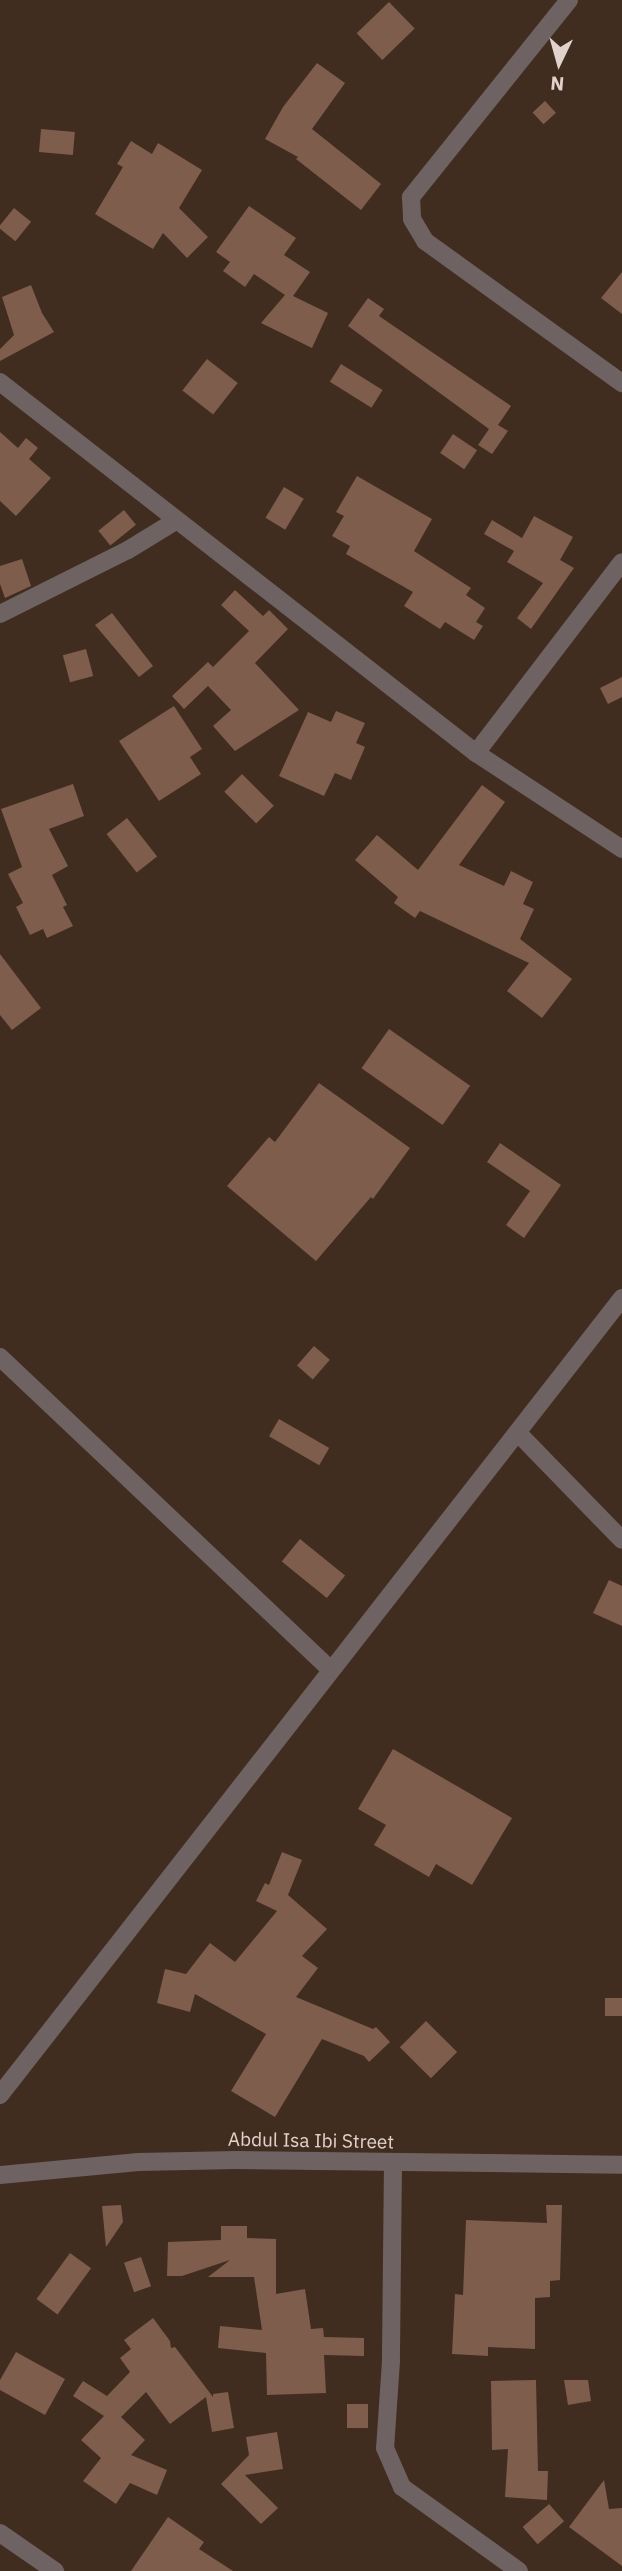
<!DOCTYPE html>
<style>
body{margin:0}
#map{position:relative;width:622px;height:2571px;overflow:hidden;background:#412c20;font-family:"IBM Plex Sans",sans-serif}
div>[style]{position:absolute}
.building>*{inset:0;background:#7e5d4c;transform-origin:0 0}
.street>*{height:18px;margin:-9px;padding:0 9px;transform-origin:9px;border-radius:9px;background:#6f6262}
span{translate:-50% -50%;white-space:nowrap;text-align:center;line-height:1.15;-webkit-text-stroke:6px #412c20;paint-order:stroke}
.street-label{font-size:19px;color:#e1d3cb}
.north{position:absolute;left:524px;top:28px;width:70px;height:70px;-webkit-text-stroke:5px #412c20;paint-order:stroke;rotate:185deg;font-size:19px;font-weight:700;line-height:28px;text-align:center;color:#e1d3cb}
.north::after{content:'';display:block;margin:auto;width:24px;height:32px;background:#e1d3cb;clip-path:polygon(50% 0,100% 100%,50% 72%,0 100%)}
</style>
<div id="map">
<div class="building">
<i style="left:389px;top:2px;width:37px;height:45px;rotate:46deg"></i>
<i style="clip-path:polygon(317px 63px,345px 83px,312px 129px,381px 184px,361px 210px,296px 159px,298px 157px,265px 139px,283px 107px)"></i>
<i style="left:545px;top:101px;width:16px;height:17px;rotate:47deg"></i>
<i style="left:41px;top:129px;width:34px;height:23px;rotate:5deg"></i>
<i style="clip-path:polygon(131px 141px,152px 154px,158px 143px,202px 170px,179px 208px,208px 237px,187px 258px,163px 233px,153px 249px,95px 214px,123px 167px,117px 164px)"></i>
<i style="clip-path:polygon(249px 206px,296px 238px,284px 255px,310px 272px,293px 296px,328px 313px,312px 348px,261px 323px,285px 295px,254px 274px,245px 287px,223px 271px,230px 262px,216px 252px)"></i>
<i style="left:14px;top:208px;width:22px;height:25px;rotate:39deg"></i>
<i style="clip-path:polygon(622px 272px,622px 314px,601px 298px)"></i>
<i style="clip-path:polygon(31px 285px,42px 313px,54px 332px,0 361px,0 349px,14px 335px,2px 297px)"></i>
<i style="clip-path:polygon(368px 298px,384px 309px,379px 316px,511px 406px,498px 425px,508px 431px,492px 454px,478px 445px,489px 429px,348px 326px)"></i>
<i style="left:207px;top:359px;width:39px;height:40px;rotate:38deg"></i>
<i style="left:341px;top:364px;width:49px;height:21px;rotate:32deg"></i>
<i style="clip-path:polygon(0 432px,18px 448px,26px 438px,38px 448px,29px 459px,51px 478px,16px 516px,0 501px)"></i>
<i style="left:453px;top:434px;width:29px;height:23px;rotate:34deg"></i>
<i style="clip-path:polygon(357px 476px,432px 519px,414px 551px,471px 588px,466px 595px,485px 608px,476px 622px,483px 626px,474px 640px,445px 622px,440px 629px,404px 606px,413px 592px,346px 554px,350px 546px,332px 536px,344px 516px,336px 512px)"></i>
<i style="left:284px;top:487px;width:23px;height:36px;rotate:31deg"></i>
<i style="left:124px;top:510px;width:19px;height:33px;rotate:51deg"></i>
<i style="clip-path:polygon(534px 516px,573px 537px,560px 560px,574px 568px,531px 629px,517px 618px,543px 583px,507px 562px,514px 551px,484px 534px,492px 520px,522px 538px)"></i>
<i style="clip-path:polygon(22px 559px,31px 586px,5px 598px,0 584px,0 566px)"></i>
<i style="clip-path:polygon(235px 590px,263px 616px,269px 610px,288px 629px,255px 663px,299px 710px,235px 751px,213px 726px,231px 710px,208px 686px,184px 709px,172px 696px,208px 662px,213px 667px,249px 631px,221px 605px)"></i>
<i style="clip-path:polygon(112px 613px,153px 666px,139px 677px,95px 625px)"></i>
<i style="left:86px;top:649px;width:28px;height:24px;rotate:75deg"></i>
<i style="clip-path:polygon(622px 677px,622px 697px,608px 704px,600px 688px)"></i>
<i style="clip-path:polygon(174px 706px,202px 749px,190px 757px,201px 774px,159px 801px,119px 741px)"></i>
<i style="clip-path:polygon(336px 711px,365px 723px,356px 743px,365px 747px,351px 780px,335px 773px,324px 796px,279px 776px,308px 712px,331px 722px)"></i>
<i style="left:242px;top:774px;width:45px;height:25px;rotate:45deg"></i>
<i style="clip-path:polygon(73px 784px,84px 816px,49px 829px,68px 866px,52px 875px,67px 905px,63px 907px,73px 926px,47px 938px,43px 929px,30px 935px,16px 907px,23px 903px,8px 874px,22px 867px,1px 809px)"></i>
<i style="clip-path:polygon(482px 785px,505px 802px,459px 865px,504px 886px,511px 871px,533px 882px,523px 904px,534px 909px,520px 939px,572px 979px,542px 1018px,507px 991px,529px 963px,420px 911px,415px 918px,394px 903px,398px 897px,355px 860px,377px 835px,418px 870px)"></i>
<i style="left:127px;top:818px;width:49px;height:26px;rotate:52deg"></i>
<i style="clip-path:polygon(0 954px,41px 1008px,12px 1030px,0 1015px)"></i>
<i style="left:389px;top:1029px;width:99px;height:48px;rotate:35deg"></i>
<i style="clip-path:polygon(319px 1083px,410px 1148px,373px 1199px,371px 1197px,316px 1261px,227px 1186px,269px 1137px,275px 1142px)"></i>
<i style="clip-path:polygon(500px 1143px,561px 1185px,524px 1238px,506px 1225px,530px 1191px,487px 1162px)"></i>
<i style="left:314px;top:1346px;width:21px;height:26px;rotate:41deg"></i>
<i style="left:279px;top:1419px;width:58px;height:20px;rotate:30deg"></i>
<i style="left:300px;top:1539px;width:58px;height:29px;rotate:39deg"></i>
<i style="clip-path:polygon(609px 1580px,622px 1586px,622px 1626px,593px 1613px)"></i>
<i style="clip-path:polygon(393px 1749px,512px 1818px,472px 1885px,436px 1864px,429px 1877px,374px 1845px,386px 1825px,358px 1809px)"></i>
<i style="clip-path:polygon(282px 1852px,302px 1860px,288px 1895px,327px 1929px,302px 1956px,318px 1968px,296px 1997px,373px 2029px,376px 2027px,390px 2042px,369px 2062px,364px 2056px,322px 2039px,275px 2117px,231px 2091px,266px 2034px,195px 1994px,190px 2012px,157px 2003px,165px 1969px,186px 1974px,210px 1943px,235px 1962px,277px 1911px,256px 1901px,265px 1883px,269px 1885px)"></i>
<i style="left:622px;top:1998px;width:18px;height:17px;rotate:90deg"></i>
<i style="left:426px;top:2021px;width:44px;height:37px;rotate:45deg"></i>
<i style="clip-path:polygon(121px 2205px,123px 2222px,106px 2247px,102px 2206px)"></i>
<i style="clip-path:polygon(546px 2205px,562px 2205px,560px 2280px,550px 2281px,550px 2297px,535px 2298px,535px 2349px,488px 2347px,488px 2356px,452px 2354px,455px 2294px,463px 2295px,466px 2220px,547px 2223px)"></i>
<i style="clip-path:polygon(221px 2226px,247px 2226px,247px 2238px,276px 2239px,276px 2294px,305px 2289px,311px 2329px,323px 2328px,324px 2337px,364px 2338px,364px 2356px,324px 2355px,326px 2393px,267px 2395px,266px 2353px,218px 2348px,220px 2326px,262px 2330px,254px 2277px,208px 2277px,230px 2260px,182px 2276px,167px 2276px,168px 2242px,221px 2240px)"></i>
<i style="left:70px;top:2253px;width:26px;height:57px;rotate:36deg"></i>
<i style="left:141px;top:2257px;width:31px;height:18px;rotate:71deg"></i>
<i style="clip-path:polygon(153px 2318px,170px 2341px,171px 2348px,175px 2347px,213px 2397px,213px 2394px,228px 2392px,234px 2428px,212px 2432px,206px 2397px,170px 2424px,146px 2392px,121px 2417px,145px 2440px,131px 2455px,167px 2470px,157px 2495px,130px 2483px,116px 2504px,83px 2481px,101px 2458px,81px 2440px,104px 2416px,73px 2396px,83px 2381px,107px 2396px,130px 2372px,120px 2358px,131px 2349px,124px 2340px)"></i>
<i style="clip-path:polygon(16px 2352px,65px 2379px,45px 2415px,0 2390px,0 2380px)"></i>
<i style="clip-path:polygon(536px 2380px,538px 2471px,548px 2471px,547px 2500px,505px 2497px,508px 2449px,492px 2450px,491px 2381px)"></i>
<i style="clip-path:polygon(564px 2380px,588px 2380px,591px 2401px,568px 2405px)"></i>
<i style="left:347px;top:2404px;width:21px;height:24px"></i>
<i style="clip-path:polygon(277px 2432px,283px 2469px,245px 2475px,278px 2508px,261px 2524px,221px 2484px,249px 2455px,246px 2437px)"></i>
<i style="clip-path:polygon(604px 2480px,609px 2509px,622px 2508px,622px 2566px,569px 2527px)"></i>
<i style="left:549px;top:2504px;width:23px;height:35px;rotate:49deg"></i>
<i style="clip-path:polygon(168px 2517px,204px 2542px,199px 2549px,233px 2571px,131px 2571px)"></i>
</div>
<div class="street">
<i style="left:569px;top:0;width:253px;rotate:128.7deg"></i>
<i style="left:411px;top:197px;width:22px;rotate:87deg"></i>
<i style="left:412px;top:219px;width:26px;rotate:59deg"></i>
<i style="left:425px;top:241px;width:243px;rotate:35.8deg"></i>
<i style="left:0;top:382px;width:604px;rotate:37.93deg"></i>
<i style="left:476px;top:753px;width:175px;rotate:33.3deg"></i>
<i style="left:0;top:614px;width:143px;rotate:-26.6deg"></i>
<i style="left:128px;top:550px;width:57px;rotate:-31.5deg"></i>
<i style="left:476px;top:753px;width:240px;rotate:-52.6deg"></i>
<i style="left:0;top:1357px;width:454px;rotate:43.4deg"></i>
<i style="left:518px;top:1433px;width:149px;rotate:45.8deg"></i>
<i style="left:0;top:2095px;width:1011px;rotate:-52.03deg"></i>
<i style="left:393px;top:2162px;width:199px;rotate:90.6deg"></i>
<i style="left:391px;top:2361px;width:87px;rotate:93.9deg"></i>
<i style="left:385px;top:2448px;width:43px;rotate:66.4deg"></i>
<i style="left:402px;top:2487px;width:144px;rotate:35.7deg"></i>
<i style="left:0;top:2175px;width:139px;rotate:-5.4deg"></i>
<i style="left:138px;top:2162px;width:98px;rotate:-1.2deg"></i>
<i style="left:236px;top:2160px;width:386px;rotate:0.7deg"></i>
<i style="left:0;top:2533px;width:67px;rotate:34.6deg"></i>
</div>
<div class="street-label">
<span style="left:311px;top:2141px;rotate:1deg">Abdul Isa Ibi Street</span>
</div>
<div class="north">N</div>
</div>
